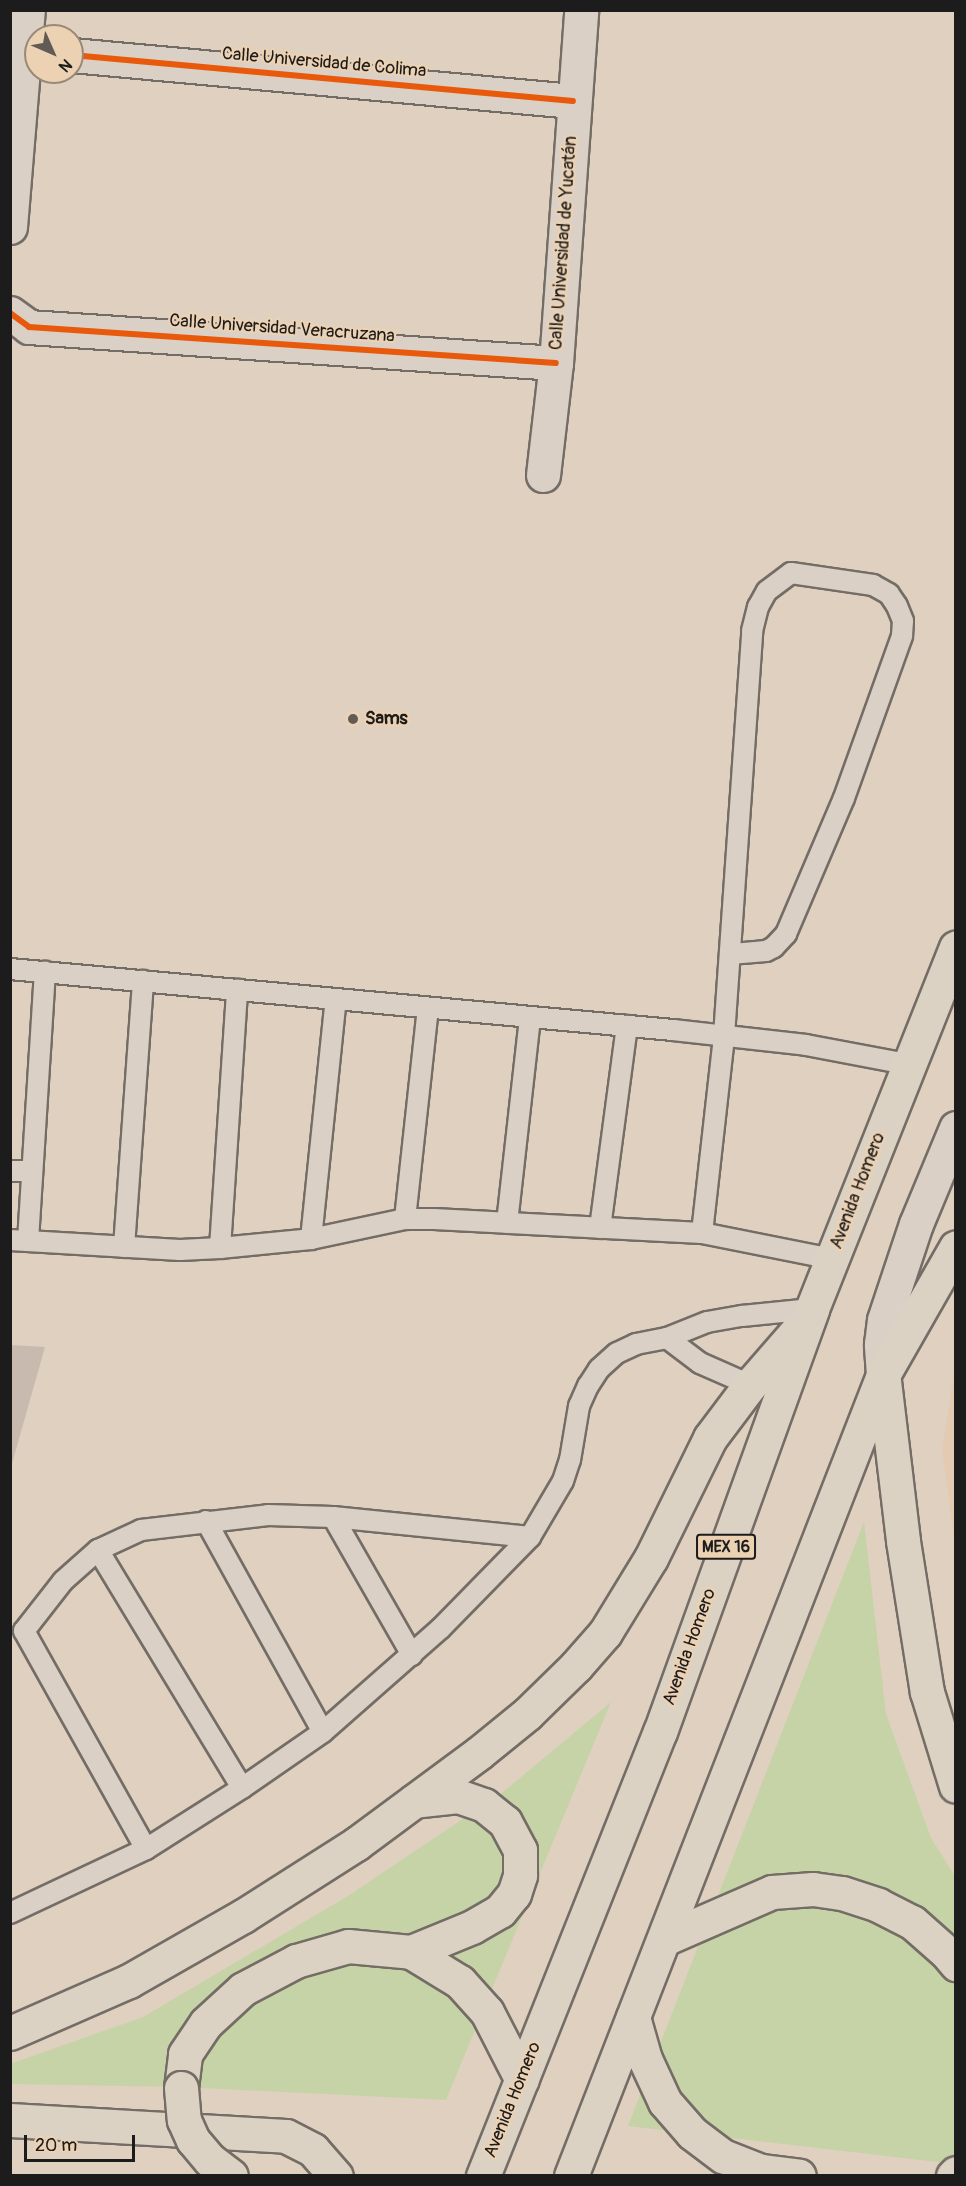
<!DOCTYPE html>
<meta charset="utf-8">
<style>
body{margin:0}
#map{position:relative;width:966px;height:2186px;overflow:hidden;background:#dfd0c0;font-family:Pangolin,sans-serif}
div>[style]{position:absolute}
.built>*{inset:0;background:#e2cab3}
.green>*{inset:0;background:#c6d3a7}
.building>*{inset:0;background:#c8baae}
.roads{filter:drop-shadow(2px 0 #746d66) drop-shadow(-2px 0 #746d66) drop-shadow(0 2px #746d66) drop-shadow(0 -2px #746d66)}
.service>*{height:20px;margin:-10px;padding:0 10px;transform-origin:10px;border-radius:10px;background:#dad0c5}
.minor>*{height:33px;margin:-16.5px;padding:0 16.5px;transform-origin:16.5px;border-radius:16.5px;background:#dad0c5}
.secondary>*{height:33px;margin:-16.5px;padding:0 16.5px;transform-origin:16.5px;border-radius:16.5px;background:#dad0c5}
.primary>*{height:33px;margin:-16.5px;padding:0 16.5px;transform-origin:16.5px;border-radius:16.5px;background:#dcd2c4}
.bridges{filter:drop-shadow(2px 0 #746d66) drop-shadow(-2px 0 #746d66) drop-shadow(0 2px #746d66) drop-shadow(0 -2px #746d66)}
.primary-bridge>*{height:33px;margin:-16.5px;padding:0 16.5px;transform-origin:16.5px;border-radius:16.5px;background:#dcd2c4}
.cycleway>*{height:6px;margin:-3px;padding:0 3px;transform-origin:3px;border-radius:3px;background:#e8590c}
.dots>*{width:16px;height:16px;translate:-50% -50%;box-sizing:border-box;border:3px solid #ecd1b3;border-radius:50%}
span{translate:-50% -50%;white-space:nowrap;text-align:center;line-height:1.15;-webkit-text-stroke:4.5px #ecd1b3;paint-order:stroke}
.shield-label span{padding:2px 4px;background:#ecd1b3;border:2px solid;border-radius:4px;-webkit-text-stroke-width:0}
.shield-label{font-size:16px;color:#1c1c1c;font-weight:700}
.street-label{font-size:18px;color:#1c1c1c}
.poi-label{font-size:18px;color:#1c1c1c;font-weight:700}
.left{translate:0 -50%;text-align:left}
.frame{position:absolute;inset:0;border:12px solid #1c1c1c;pointer-events:none}
.north{position:absolute;left:24px;top:24px;width:60px;height:60px;box-sizing:border-box;background:#ecd1b3;border:2px solid #998977;border-radius:50%;rotate:135deg;font-size:16px;font-weight:700;line-height:24px;text-align:center;color:#1c1c1c}
.north::after{content:'';display:block;margin:auto;width:21px;height:27px;background:#605b55;clip-path:polygon(50% 0,100% 100%,50% 72%,0 100%)}
.scale{position:absolute;left:24px;top:2135px;width:111px;height:27px;box-sizing:border-box;border:3px solid #1c1c1c;border-top:0;padding-left:8px;font-size:18px;line-height:21px;white-space:nowrap;color:#1c1c1c;-webkit-text-stroke:4px #ecd1b3;paint-order:stroke}
</style>
<div id="map">
<div class="built">
<i style="clip-path:polygon(955px 1366px,955px 1545px,942px 1449px)"></i>
</div>
<div class="green">
<i style="clip-path:polygon(864px 1522px,886px 1714px,931px 1838px,955px 1876px,955px 2164px,628px 2126px)"></i>
<i style="clip-path:polygon(611px 1702px,446px 2100px,181px 2087px,11px 2084px,10px 2064px,143px 2017px,348px 1896px,503px 1792px)"></i>
</div>
<div class="building">
<i style="clip-path:polygon(10px 1345px,45px 1347px,11px 1467px,10px 1467px)"></i>
</div>
<div class="roads">
<div class="service">
<i style="left:10px;top:969px;width:666px;rotate:5.26deg"></i>
<i style="left:673px;top:1030px;width:134px;rotate:6.4deg"></i>
<i style="left:806px;top:1045px;width:103px;rotate:10.7deg"></i>
<i style="left:10px;top:1171px;width:22px"></i>
<i style="left:405px;top:1219px;width:212px;rotate:-83.8deg"></i>
<i style="left:507px;top:1223px;width:207px;rotate:-83.6deg"></i>
<i style="left:600px;top:1228px;width:204px;rotate:-82.4deg"></i>
<i style="left:702px;top:1233px;width:198px;rotate:-83.6deg"></i>
<i style="left:724px;top:1036px;width:406px;rotate:-86deg"></i>
<i style="left:752px;top:631px;width:25px;rotate:-76deg"></i>
<i style="left:758px;top:607px;width:18px;rotate:-61deg"></i>
<i style="left:767px;top:591px;width:30px;rotate:-37deg"></i>
<i style="left:791px;top:573px;width:83px;rotate:8.3deg"></i>
<i style="left:873px;top:585px;width:18px;rotate:29deg"></i>
<i style="left:889px;top:594px;width:14px;rotate:56deg"></i>
<i style="left:897px;top:606px;width:16px;rotate:68deg"></i>
<i style="left:903px;top:621px;width:15px;rotate:94deg"></i>
<i style="left:902px;top:636px;width:172px;rotate:109.7deg"></i>
<i style="left:844px;top:798px;width:148px;rotate:113.1deg"></i>
<i style="left:786px;top:934px;width:18px;rotate:133deg"></i>
<i style="left:774px;top:947px;width:9px;rotate:153deg"></i>
<i style="left:766px;top:951px;width:36px;rotate:175deg"></i>
<i style="left:311px;top:1239px;width:241px;rotate:-84.1deg"></i>
<i style="left:10px;top:1240px;width:170px;rotate:3.4deg"></i>
<i style="left:180px;top:1250px;width:40px;rotate:-2.9deg"></i>
<i style="left:220px;top:1248px;width:91px;rotate:-5.6deg"></i>
<i style="left:311px;top:1239px;width:96px;rotate:-12deg"></i>
<i style="left:405px;top:1219px;width:29px"></i>
<i style="left:434px;top:1219px;width:268px;rotate:3deg"></i>
<i style="left:702px;top:1233px;width:133px;rotate:11.3deg"></i>
<i style="left:28px;top:1241px;width:270px;rotate:-86.4deg"></i>
<i style="left:124px;top:1247px;width:267px;rotate:-85.9deg"></i>
<i style="left:220px;top:1248px;width:259px;rotate:-86.2deg"></i>
<i style="left:667px;top:1338px;width:41px;rotate:37.1deg"></i>
<i style="left:700px;top:1363px;width:55px;rotate:23.7deg"></i>
<i style="left:333px;top:1517px;width:159px;rotate:60.2deg"></i>
<i style="left:206px;top:1521px;width:241px;rotate:61deg"></i>
<i style="left:98px;top:1550px;width:278px;rotate:58.8deg"></i>
<i style="left:146px;top:1849px;width:250px;rotate:-119.2deg"></i>
<i style="left:24px;top:1631px;width:63px;rotate:-52deg"></i>
<i style="left:63px;top:1581px;width:47px;rotate:-41.5deg"></i>
<i style="left:98px;top:1550px;width:47px;rotate:-24.9deg"></i>
<i style="left:141px;top:1530px;width:128px;rotate:-6.7deg"></i>
<i style="left:268px;top:1515px;width:65px;rotate:1.8deg"></i>
<i style="left:333px;top:1517px;width:198px;rotate:5.8deg"></i>
<i style="left:10px;top:1913px;width:150px;rotate:-25.2deg"></i>
<i style="left:146px;top:1849px;width:114px;rotate:-32.4deg"></i>
<i style="left:242px;top:1788px;width:98px;rotate:-34.7deg"></i>
<i style="left:323px;top:1732px;width:156px;rotate:-41.4deg"></i>
<i style="left:440px;top:1629px;width:129px;rotate:-45.6deg"></i>
<i style="left:530px;top:1537px;width:65px;rotate:-59.5deg"></i>
<i style="left:563px;top:1481px;width:22px;rotate:-72deg"></i>
<i style="left:570px;top:1460px;width:55px;rotate:-80.5deg"></i>
<i style="left:579px;top:1406px;width:22px;rotate:-66deg"></i>
<i style="left:588px;top:1386px;width:20px;rotate:-57deg"></i>
<i style="left:599px;top:1369px;width:24px;rotate:-42deg"></i>
<i style="left:617px;top:1353px;width:21px;rotate:-25deg"></i>
<i style="left:636px;top:1344px;width:32px;rotate:-11deg"></i>
<i style="left:667px;top:1338px;width:43px;rotate:-21.8deg"></i>
<i style="left:707px;top:1322px;width:36px;rotate:-10deg"></i>
<i style="left:742px;top:1316px;width:70px;rotate:-5.7deg"></i>
</div>
<div class="minor">
<i style="left:72px;top:55px;width:503px;rotate:5.25deg"></i>
<i style="left:10px;top:227px;width:218px;rotate:-85.3deg"></i>
<i style="left:10px;top:313px;width:24px;rotate:36deg"></i>
<i style="left:29px;top:327px;width:528px;rotate:3.91deg"></i>
<i style="left:543px;top:475px;width:113px;rotate:-83.4deg"></i>
<i style="left:556px;top:363px;width:354px;rotate:-85.9deg"></i>
</div>
<div class="secondary">
<i style="left:883px;top:1375px;width:31px;rotate:-94deg"></i>
<i style="left:881px;top:1344px;width:24px;rotate:-83deg"></i>
<i style="left:884px;top:1320px;width:101px;rotate:-71.6deg"></i>
<i style="left:916px;top:1224px;width:104px;rotate:-67.4deg"></i>
</div>
<div class="primary">
<i style="left:884px;top:1381px;width:161px;rotate:83.2deg"></i>
<i style="left:903px;top:1541px;width:153px;rotate:81deg"></i>
<i style="left:927px;top:1692px;width:98px;rotate:72.9deg"></i>
<i style="left:664px;top:1939px;width:118px;rotate:-23.5deg"></i>
<i style="left:772px;top:1892px;width:41px;rotate:-4.2deg"></i>
<i style="left:813px;top:1889px;width:29px;rotate:8deg"></i>
<i style="left:842px;top:1893px;width:38px;rotate:18deg"></i>
<i style="left:878px;top:1905px;width:38px;rotate:27deg"></i>
<i style="left:912px;top:1922px;width:45px;rotate:41.4deg"></i>
<i style="left:946px;top:1952px;width:16px;rotate:50deg"></i>
<i style="left:411px;top:1952px;width:66px;rotate:-22.3deg"></i>
<i style="left:472px;top:1927px;width:32px;rotate:-30deg"></i>
<i style="left:500px;top:1911px;width:22px;rotate:-51deg"></i>
<i style="left:514px;top:1894px;width:20px;rotate:-72deg"></i>
<i style="left:520px;top:1875px;width:25px;rotate:-90deg"></i>
<i style="left:520px;top:1850px;width:32px;rotate:-118deg"></i>
<i style="left:505px;top:1822px;width:27px;rotate:-141deg"></i>
<i style="left:484px;top:1805px;width:28px;rotate:-161deg"></i>
<i style="left:458px;top:1796px;width:44px;rotate:173.5deg"></i>
<i style="left:633px;top:2017px;width:44px;rotate:74.1deg"></i>
<i style="left:645px;top:2059px;width:47px;rotate:65.1deg"></i>
<i style="left:665px;top:2102px;width:41px;rotate:48.9deg"></i>
<i style="left:692px;top:2133px;width:39px;rotate:37deg"></i>
<i style="left:723px;top:2156px;width:41px;rotate:21.5deg"></i>
<i style="left:10px;top:2033px;width:130px;rotate:-23.6deg"></i>
<i style="left:129px;top:1981px;width:131px;rotate:-29.7deg"></i>
<i style="left:243px;top:1916px;width:134px;rotate:-32.5deg"></i>
<i style="left:356px;top:1844px;width:153px;rotate:-36.5deg"></i>
<i style="left:479px;top:1753px;width:62px;rotate:-39.1deg"></i>
<i style="left:527px;top:1714px;width:69px;rotate:-44.4deg"></i>
<i style="left:576px;top:1666px;width:44px;rotate:-48.7deg"></i>
<i style="left:605px;top:1633px;width:88px;rotate:-58.5deg"></i>
<i style="left:651px;top:1558px;width:134px;rotate:-63.8deg"></i>
<i style="left:710px;top:1438px;width:66px;rotate:-53deg"></i>
<i style="left:750px;top:1385px;width:72px;rotate:-49deg"></i>
<i style="left:181px;top:2088px;width:34px;rotate:-83deg"></i>
<i style="left:185px;top:2054px;width:37px;rotate:-56deg"></i>
<i style="left:206px;top:2023px;width:50px;rotate:-42.6deg"></i>
<i style="left:243px;top:1989px;width:60px;rotate:-27.8deg"></i>
<i style="left:296px;top:1961px;width:54px;rotate:-16.1deg"></i>
<i style="left:348px;top:1946px;width:63px;rotate:5.4deg"></i>
<i style="left:411px;top:1952px;width:57px;rotate:31.5deg"></i>
<i style="left:460px;top:1982px;width:40px;rotate:48deg"></i>
<i style="left:487px;top:2012px;width:76px;rotate:62.8deg"></i>
<i style="left:10px;top:2120px;width:276px;rotate:3.3deg"></i>
<i style="left:286px;top:2136px;width:30px;rotate:27deg"></i>
<i style="left:313px;top:2150px;width:35px;rotate:49deg"></i>
<i style="left:483px;top:2176px;width:478px;rotate:-68.3deg"></i>
<i style="left:660px;top:1732px;width:449px;rotate:-70.2deg"></i>
<i style="left:812px;top:1309px;width:389px;rotate:-68.3deg"></i>
<i style="left:571px;top:2176px;width:860px;rotate:-68.72deg"></i>
<i style="left:883px;top:1375px;width:147px;rotate:-60.3deg"></i>
<i style="left:751px;top:2176px;width:11px;rotate:-27deg"></i>
<i style="left:761px;top:2171px;width:38px;rotate:7deg"></i>
<i style="left:953px;top:2176px;width:4px;rotate:-45deg"></i>
</div>
</div>
<div class="bridges">
<div class="primary-bridge">
<i style="left:181px;top:2088px;width:32px;rotate:85deg"></i>
<i style="left:184px;top:2120px;width:22px;rotate:66deg"></i>
<i style="left:193px;top:2140px;width:26px;rotate:50deg"></i>
<i style="left:210px;top:2160px;width:26px;rotate:37deg"></i>
</div>
</div>
<div class="cycleway">
<i style="left:72px;top:55px;width:503px;rotate:5.25deg"></i>
<i style="left:10px;top:313px;width:24px;rotate:36deg"></i>
<i style="left:29px;top:327px;width:528px;rotate:3.91deg"></i>
</div>
<div class="dots">
<i style="left:353px;top:719px;background:#605b55"></i>
</div>
<div class="shield-label">
<span style="left:726px;top:1547px">MEX 16</span>
</div>
<div class="street-label">
<span style="left:324px;top:63px;rotate:5deg">Calle Universidad de Colima</span>
<span style="left:564px;top:243px;rotate:-86deg">Calle Universidad de Yucatán</span>
<span style="left:282px;top:329px;rotate:4deg">Calle Universidad Veracruzana</span>
<span style="left:858px;top:1191px;rotate:-69deg">Avenida Homero</span>
<span style="left:690px;top:1647px;rotate:-70deg">Avenida Homero</span>
<span style="left:513px;top:2100px;rotate:-68deg">Avenida Homero</span>
</div>
<div class="poi-label">
<span class="left" style="left:365px;top:719px">Sams</span>
</div>
<div class="frame"></div>
<div class="north">N</div>
<div class="scale">20 m</div>
</div>
